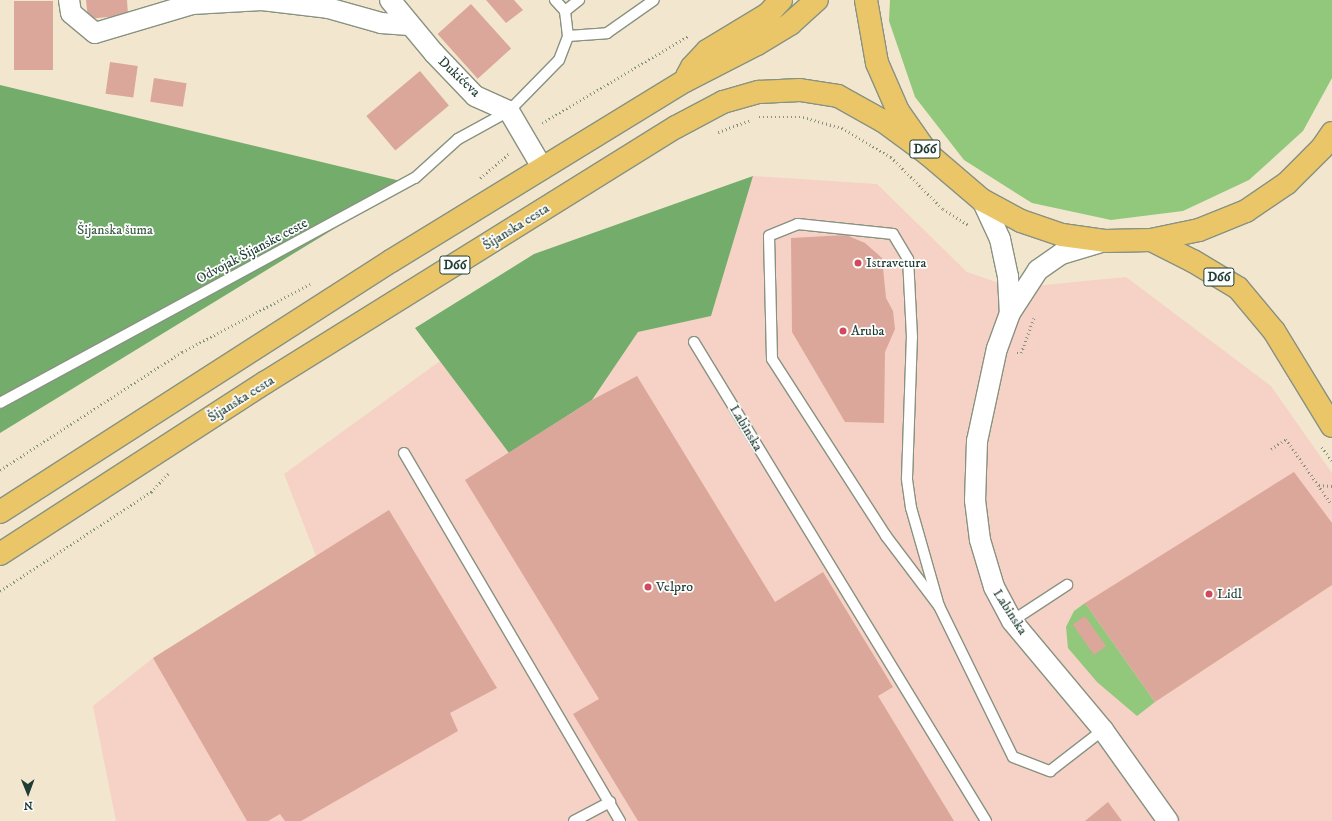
<!DOCTYPE html>
<meta charset="utf-8">
<style>
body{margin:0}
#map{position:relative;width:1332px;height:821px;overflow:hidden;background:#f2e7ce;font-family:"IM FELL DW Pica",serif}
div>[style]{position:absolute}
.built>*{inset:0;background:#f6d1c5}
.green>*{inset:0;background:#91c87b}
.forest>*{inset:0;background:#74ac6b}
.building>*{inset:0;background:#daa79a;transform-origin:0 0}
.path>*{height:2.5px;margin-top:-1.25px;transform-origin:0;background:repeating-linear-gradient(90deg,#889281 0 1px,transparent 0 4px)}
.roads{filter:drop-shadow(1px 0 #889281) drop-shadow(-1px 0 #889281) drop-shadow(0 1px #889281) drop-shadow(0 -1px #889281)}
.lane>*{height:10px;margin:-5px;padding:0 5px;transform-origin:5px;border-radius:5px;background:#fff}
.street>*{height:20px;margin:-10px;padding:0 10px;transform-origin:10px;border-radius:10px;background:#fff}
.primary>*{height:22px;margin:-11px;padding:0 11px;transform-origin:11px;border-radius:11px;background:#ebc669}
.dots>*{width:11px;height:11px;translate:-50% -50%;box-sizing:border-box;border:2px solid #fff;border-radius:50%}
span{translate:-50% -50%;white-space:nowrap;text-align:center;line-height:1.15;-webkit-text-stroke:3.5px #fff;paint-order:stroke}
.shield-label span{padding:1px 3px;background:#fff;border:1px solid;border-radius:3px;-webkit-text-stroke-width:0}
.shield-label{font-size:13px;color:#1f3d34;font-weight:700}
.street-label{font-size:14px;color:#1f3d34}
.park-label{font-size:14px;color:#3c6046}
.poi-label{font-size:14px;color:#1f3d34}
.left{translate:0 -50%;text-align:left}
.north{position:absolute;left:8px;top:773px;width:40px;height:40px;-webkit-text-stroke:3px #fff;paint-order:stroke;rotate:179deg;font-size:11px;font-weight:700;line-height:16px;text-align:center;color:#1f3d34}
.north::after{content:'';display:block;margin:auto;width:14px;height:18px;background:#1f3d34;clip-path:polygon(50% 0,100% 100%,50% 72%,0 100%)}
</style>
<div id="map">
<div class="built">
<i style="clip-path:polygon(753px 176px,877px 184px,967px 272px,1013px 288px,1126px 277px,1271px 386px,1332px 473px,1332px 821px,116px 821px,93px 706px,153px 658px,316px 556px,284px 474px,440px 361px,509px 453px,592px 400px,638px 332px,711px 316px)"></i>
</div>
<div class="green">
<i style="clip-path:polygon(890px 0,1332px 0,1332px 78px,1303px 131px,1249px 180px,1183px 211px,1111px 220px,1032px 203px,964px 160px,915px 97px,889px 21px)"></i>
<i style="clip-path:polygon(1085px 603px,1155px 702px,1137px 716px,1097px 682px,1068px 648px,1066px 627px,1074px 611px)"></i>
</div>
<div class="forest">
<i style="clip-path:polygon(0 85px,409px 183px,0 433px)"></i>
<i style="clip-path:polygon(753px 176px,711px 316px,638px 332px,592px 400px,509px 453px,415px 328px,534px 254px)"></i>
</div>
<div class="building">
<i style="clip-path:polygon(86px 0,127px 0,128px 15px,88px 19px)"></i>
<i style="clip-path:polygon(486px 0,514px 0,523px 10px,506px 23px)"></i>
<i style="left:14px;top:1px;width:39px;height:69px"></i>
<i style="left:471px;top:4px;width:60px;height:45px;rotate:48deg"></i>
<i style="left:110px;top:62px;width:28px;height:32px;rotate:8deg"></i>
<i style="left:420px;top:71px;width:45px;height:70px;rotate:50deg"></i>
<i style="left:154px;top:78px;width:33px;height:24px;rotate:9deg"></i>
<i style="clip-path:polygon(846px 235px,865px 243px,882px 258px,886px 298px,893px 311px,895px 329px,885px 352px,884px 423px,845px 422px,792px 332px,791px 238px)"></i>
<i style="clip-path:polygon(637px 376px,775px 602px,823px 572px,893px 687px,878px 696px,954px 821px,638px 821px,573px 714px,599px 699px,465px 480px,592px 400px)"></i>
<i style="clip-path:polygon(1294px 472px,1332px 523px,1332px 585px,1155px 702px,1085px 603px)"></i>
<i style="clip-path:polygon(389px 510px,497px 688px,450px 713px,458px 731px,301px 821px,285px 821px,280px 814px,268px 821px,247px 821px,153px 658px)"></i>
<i style="left:1085px;top:616px;width:37px;height:15px;rotate:55deg"></i>
<i style="clip-path:polygon(1108px 802px,1122px 821px,1085px 821px)"></i>
</div>
<div class="path">
<i style="left:759px;top:117px;width:44px"></i>
<i style="left:803px;top:117px;width:41px;rotate:15.8deg"></i>
<i style="left:842px;top:128px;width:57px;rotate:30.6deg"></i>
<i style="left:891px;top:157px;width:74px;rotate:45deg"></i>
<i style="left:943px;top:209px;width:31px;rotate:32deg"></i>
<i style="left:542px;top:123px;width:170px;rotate:-30.8deg"></i>
<i style="left:718px;top:132px;width:35px;rotate:-20deg"></i>
<i style="left:480px;top:178px;width:38px;rotate:-40deg"></i>
<i style="left:1017px;top:353px;width:4px"></i>
<i style="left:1021px;top:353px;width:37px;rotate:-70deg"></i>
<i style="left:1322px;top:447px;width:17px;rotate:54deg"></i>
<i style="left:1271px;top:449px;width:18px;rotate:-34deg"></i>
<i style="left:1286px;top:439px;width:80px;rotate:55.1deg"></i>
<i style="left:0;top:470px;width:217px;rotate:-33deg"></i>
<i style="left:182px;top:352px;width:145px;rotate:-28deg"></i>
<i style="left:1319px;top:485px;width:13px;rotate:4deg"></i>
<i style="left:0;top:591px;width:181px;rotate:-33.3deg"></i>
<i style="left:151px;top:492px;width:25px;rotate:-47deg"></i>
</div>
<div class="roads">
<div class="lane">
<i style="left:565px;top:11px;width:18px;rotate:-38deg"></i>
<i style="left:568px;top:36px;width:39px;rotate:-4deg"></i>
<i style="left:607px;top:33px;width:57px;rotate:-35.1deg"></i>
<i style="left:694px;top:342px;width:561px;rotate:58.63deg"></i>
<i style="left:0;top:403px;width:472px;rotate:-28.5deg"></i>
<i style="left:415px;top:178px;width:58px;rotate:-42.2deg"></i>
<i style="left:458px;top:139px;width:58px;rotate:-28.8deg"></i>
<i style="left:509px;top:111px;width:71px;rotate:-45.6deg"></i>
<i style="left:559px;top:60px;width:26px;rotate:-69deg"></i>
<i style="left:568px;top:36px;width:25px;rotate:-97deg"></i>
<i style="left:565px;top:11px;width:15px;rotate:-132deg"></i>
<i style="left:404px;top:453px;width:427px;rotate:59.6deg"></i>
<i style="left:939px;top:606px;width:102px;rotate:-105.9deg"></i>
<i style="left:911px;top:508px;width:30px;rotate:-98deg"></i>
<i style="left:907px;top:478px;width:141px;rotate:-88deg"></i>
<i style="left:912px;top:337px;width:78px;rotate:-92.9deg"></i>
<i style="left:908px;top:259px;width:29px;rotate:-121deg"></i>
<i style="left:893px;top:234px;width:96px;rotate:-174deg"></i>
<i style="left:798px;top:224px;width:31px;rotate:158deg"></i>
<i style="left:769px;top:236px;width:123px;rotate:88.6deg"></i>
<i style="left:772px;top:359px;width:211px;rotate:57.2deg"></i>
<i style="left:886px;top:536px;width:88px;rotate:52.9deg"></i>
<i style="left:939px;top:606px;width:168px;rotate:63.9deg"></i>
<i style="left:1013px;top:757px;width:40px;rotate:21deg"></i>
<i style="left:1050px;top:771px;width:67px;rotate:-37.7deg"></i>
<i style="left:1012px;top:621px;width:66px;rotate:-33.2deg"></i>
<i style="left:574px;top:821px;width:41px;rotate:-27.8deg"></i>
</div>
<div class="street">
<i style="left:69px;top:0;width:13px;rotate:81deg"></i>
<i style="left:71px;top:13px;width:31px;rotate:40deg"></i>
<i style="left:95px;top:33px;width:101px;rotate:-16.6deg"></i>
<i style="left:192px;top:4px;width:70px;rotate:-3.3deg"></i>
<i style="left:262px;top:0;width:66px;rotate:6.9deg"></i>
<i style="left:328px;top:8px;width:55px;rotate:15.8deg"></i>
<i style="left:381px;top:23px;width:28px;rotate:4deg"></i>
<i style="left:390px;top:0;width:69px;rotate:50.3deg"></i>
<i style="left:434px;top:53px;width:59px;rotate:46.4deg"></i>
<i style="left:475px;top:96px;width:37px;rotate:24deg"></i>
<i style="left:509px;top:111px;width:67px;rotate:59.6deg"></i>
<i style="left:982px;top:200px;width:43px;rotate:65.2deg"></i>
<i style="left:1000px;top:239px;width:39px;rotate:78deg"></i>
<i style="left:1008px;top:277px;width:36px;rotate:87deg"></i>
<i style="left:1105px;top:241px;width:46px;rotate:163.5deg"></i>
<i style="left:1061px;top:254px;width:28px;rotate:145deg"></i>
<i style="left:1038px;top:270px;width:51px;rotate:123.1deg"></i>
<i style="left:1010px;top:313px;width:37px;rotate:110deg"></i>
<i style="left:997px;top:348px;width:95px;rotate:102.1deg"></i>
<i style="left:977px;top:441px;width:59px;rotate:91.9deg"></i>
<i style="left:975px;top:500px;width:40px;rotate:82.9deg"></i>
<i style="left:980px;top:540px;width:49px;rotate:73.4deg"></i>
<i style="left:994px;top:587px;width:38px;rotate:62deg"></i>
<i style="left:1012px;top:621px;width:142px;rotate:50.1deg"></i>
<i style="left:1103px;top:730px;width:112px;rotate:54.5deg"></i>
</div>
<div class="primary">
<i style="left:866px;top:0;width:64px;rotate:80.1deg"></i>
<i style="left:877px;top:63px;width:52px;rotate:66.4deg"></i>
<i style="left:898px;top:111px;width:52px;rotate:55.1deg"></i>
<i style="left:928px;top:154px;width:71px;rotate:40.4deg"></i>
<i style="left:982px;top:200px;width:44px;rotate:28.3deg"></i>
<i style="left:1021px;top:221px;width:43px;rotate:18.9deg"></i>
<i style="left:1062px;top:235px;width:43px;rotate:7.9deg"></i>
<i style="left:1105px;top:241px;width:46px;rotate:-1.2deg"></i>
<i style="left:1151px;top:240px;width:49px;rotate:-11.8deg"></i>
<i style="left:1199px;top:230px;width:51px;rotate:-22deg"></i>
<i style="left:1246px;top:211px;width:50px;rotate:-34.3deg"></i>
<i style="left:1287px;top:183px;width:49px;rotate:-45deg"></i>
<i style="left:1322px;top:148px;width:18px;rotate:-56deg"></i>
<i style="left:687px;top:76px;width:10px;rotate:-61deg"></i>
<i style="left:692px;top:67px;width:22px;rotate:-47deg"></i>
<i style="left:707px;top:51px;width:71px;rotate:-31.2deg"></i>
<i style="left:768px;top:14px;width:19px;rotate:-47deg"></i>
<i style="left:1151px;top:240px;width:47px;rotate:26.6deg"></i>
<i style="left:1193px;top:261px;width:52px;rotate:31deg"></i>
<i style="left:1238px;top:288px;width:56px;rotate:50.1deg"></i>
<i style="left:1274px;top:331px;width:111px;rotate:58.6deg"></i>
<i style="left:0;top:512px;width:465px;rotate:-32.7deg"></i>
<i style="left:391px;top:261px;width:345px;rotate:-31.5deg"></i>
<i style="left:685px;top:81px;width:81px;rotate:-27.2deg"></i>
<i style="left:757px;top:44px;width:39px;rotate:-31deg"></i>
<i style="left:790px;top:24px;width:36px;rotate:-42deg"></i>
<i style="left:0;top:554px;width:317px;rotate:-32.9deg"></i>
<i style="left:266px;top:382px;width:483px;rotate:-31.9deg"></i>
<i style="left:676px;top:127px;width:53px;rotate:-28deg"></i>
<i style="left:723px;top:102px;width:37px;rotate:-16deg"></i>
<i style="left:759px;top:92px;width:41px;rotate:-2.8deg"></i>
<i style="left:800px;top:90px;width:38px;rotate:9deg"></i>
<i style="left:838px;top:96px;width:51px;rotate:29.1deg"></i>
<i style="left:883px;top:121px;width:56px;rotate:36.3deg"></i>
</div>
</div>
<div class="dots">
<i style="left:858px;top:263px;background:#d1495b"></i>
<i style="left:843px;top:331px;background:#d1495b"></i>
<i style="left:648px;top:587px;background:#d1495b"></i>
<i style="left:1209px;top:594px;background:#d1495b"></i>
</div>
<div class="shield-label">
<span style="left:925px;top:149px">D66</span>
<span style="left:455px;top:265px">D66</span>
<span style="left:1219px;top:277px">D66</span>
</div>
<div class="street-label">
<span style="left:459px;top:77px;rotate:43deg">Dukićeva</span>
<span style="left:516px;top:227px;rotate:-32deg">Šijanska cesta</span>
<span style="left:252px;top:251px;rotate:-28deg">Odvojak Šijanske ceste</span>
<span style="left:241px;top:399px;rotate:-32deg">Šijanska cesta</span>
<span style="left:746px;top:428px;rotate:59deg">Labinska</span>
<span style="left:1010px;top:612px;rotate:57deg">Labinska</span>
</div>
<div class="park-label">
<span style="left:115px;top:230px">Šijanska šuma</span>
</div>
<div class="poi-label">
<span class="left" style="left:866px;top:263px">Istravetura</span>
<span class="left" style="left:851px;top:331px">Aruba</span>
<span class="left" style="left:656px;top:587px">Velpro</span>
<span class="left" style="left:1217px;top:594px">Lidl</span>
</div>
<div class="north">N</div>
</div>
